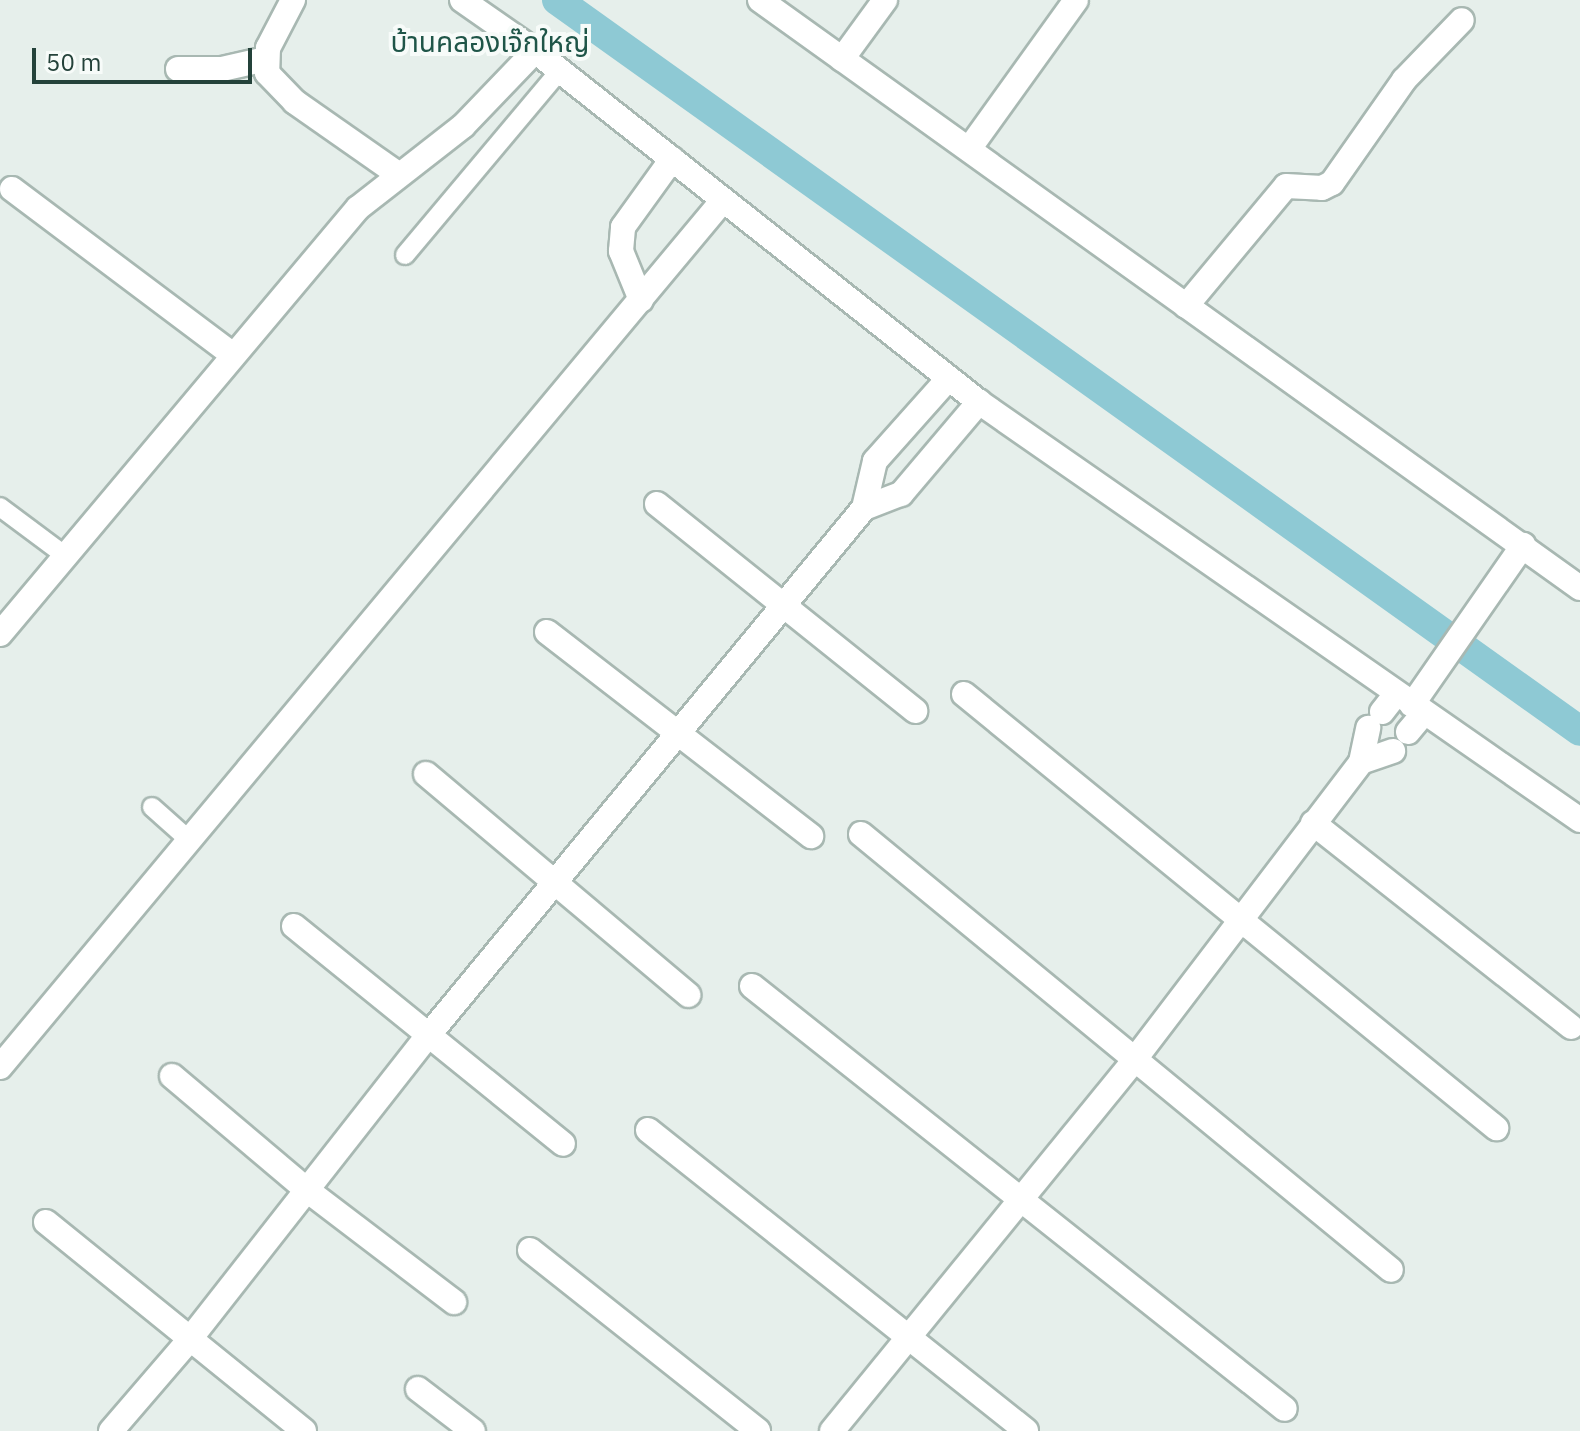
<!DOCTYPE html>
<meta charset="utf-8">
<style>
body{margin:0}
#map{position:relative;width:1580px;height:1431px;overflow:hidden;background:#e6efeb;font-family:"IBM Plex Sans","Noto Sans Thai",sans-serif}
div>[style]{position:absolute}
.canal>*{height:30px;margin:-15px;padding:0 15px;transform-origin:15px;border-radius:15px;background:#8ec9d4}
.roads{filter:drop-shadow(2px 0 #a8b8b2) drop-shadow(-2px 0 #a8b8b2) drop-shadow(0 2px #a8b8b2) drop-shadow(0 -2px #a8b8b2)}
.service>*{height:18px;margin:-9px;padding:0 9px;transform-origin:9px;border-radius:9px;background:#fff}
.minor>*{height:24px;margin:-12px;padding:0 12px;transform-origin:12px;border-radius:12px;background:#fff}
.tertiary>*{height:24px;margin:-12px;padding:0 12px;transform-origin:12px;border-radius:12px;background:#fff}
span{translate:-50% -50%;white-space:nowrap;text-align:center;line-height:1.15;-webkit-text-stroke:8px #f7fbf9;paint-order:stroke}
.quarter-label{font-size:28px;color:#1f5548}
.scale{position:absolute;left:32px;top:48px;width:220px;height:36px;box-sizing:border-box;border:4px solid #24423a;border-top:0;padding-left:10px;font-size:24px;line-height:28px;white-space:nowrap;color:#24423a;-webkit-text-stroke:6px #f7fbf9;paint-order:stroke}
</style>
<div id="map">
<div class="canal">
<i style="left:557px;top:0;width:1257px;rotate:35.55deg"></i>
</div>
<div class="roads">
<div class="service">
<i style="left:405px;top:255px;width:241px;rotate:-50deg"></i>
<i style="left:0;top:507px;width:79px;rotate:36.7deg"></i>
<i style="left:152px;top:807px;width:50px;rotate:41.7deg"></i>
</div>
<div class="minor">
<i style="left:293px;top:0;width:54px;rotate:117.5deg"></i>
<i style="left:268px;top:48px;width:25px;rotate:92deg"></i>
<i style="left:267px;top:73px;width:40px;rotate:46deg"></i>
<i style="left:295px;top:102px;width:126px;rotate:35deg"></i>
<i style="left:842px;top:59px;width:73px;rotate:-53.9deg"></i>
<i style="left:178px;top:69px;width:44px"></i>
<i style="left:222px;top:69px;width:45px;rotate:-12.8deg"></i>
<i style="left:969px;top:149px;width:183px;rotate:-54.3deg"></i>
<i style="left:12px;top:189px;width:275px;rotate:36.9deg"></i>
<i style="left:641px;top:300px;width:53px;rotate:-112.2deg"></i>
<i style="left:621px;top:251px;width:24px;rotate:-85deg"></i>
<i style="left:623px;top:227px;width:84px;rotate:-54.2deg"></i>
<i style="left:1186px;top:306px;width:156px;rotate:-50.2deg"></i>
<i style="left:1286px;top:186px;width:36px;rotate:3deg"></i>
<i style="left:1322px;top:188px;width:11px;rotate:-27deg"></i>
<i style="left:1332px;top:183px;width:126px;rotate:-55deg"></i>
<i style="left:1404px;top:80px;width:83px;rotate:-46deg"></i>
<i style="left:657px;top:504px;width:331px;rotate:38.7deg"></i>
<i style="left:864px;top:508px;width:40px;rotate:-21deg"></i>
<i style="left:901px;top:494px;width:121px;rotate:-49.7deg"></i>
<i style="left:547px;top:632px;width:334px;rotate:37.7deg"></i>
<i style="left:0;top:634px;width:556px;rotate:-49.96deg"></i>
<i style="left:358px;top:208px;width:133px;rotate:-38deg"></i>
<i style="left:463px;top:126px;width:104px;rotate:-46.2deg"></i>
<i style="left:964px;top:694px;width:687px;rotate:39.21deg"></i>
<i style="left:1382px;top:712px;width:23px;rotate:-52deg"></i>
<i style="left:1408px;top:732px;width:23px;rotate:-50deg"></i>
<i style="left:1361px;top:762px;width:34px;rotate:-19deg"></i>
<i style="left:426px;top:774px;width:343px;rotate:40.1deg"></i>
<i style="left:1313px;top:823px;width:329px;rotate:38.3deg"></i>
<i style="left:861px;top:834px;width:686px;rotate:39.44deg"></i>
<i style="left:294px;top:926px;width:346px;rotate:39deg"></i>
<i style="left:752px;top:986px;width:680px;rotate:38.44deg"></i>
<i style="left:0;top:1067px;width:1129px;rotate:-50.17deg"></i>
<i style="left:172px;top:1076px;width:177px;rotate:40.2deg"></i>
<i style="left:307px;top:1190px;width:185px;rotate:37.3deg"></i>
<i style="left:648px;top:1130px;width:483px;rotate:38.5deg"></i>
<i style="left:46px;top:1222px;width:332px;rotate:39deg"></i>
<i style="left:530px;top:1250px;width:291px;rotate:38.4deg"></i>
<i style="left:418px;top:1389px;width:69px;rotate:37.4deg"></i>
<i style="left:111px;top:1431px;width:121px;rotate:-49.3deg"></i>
<i style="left:190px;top:1339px;width:384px;rotate:-51.9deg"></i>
<i style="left:427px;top:1037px;width:686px;rotate:-50.44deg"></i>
<i style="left:864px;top:508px;width:48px;rotate:-76.8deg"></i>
<i style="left:875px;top:461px;width:111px;rotate:-48.3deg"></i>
<i style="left:832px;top:1431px;width:480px;rotate:-50.8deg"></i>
<i style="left:1135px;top:1059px;width:373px;rotate:-52.7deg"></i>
<i style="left:1361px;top:762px;width:35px;rotate:-78deg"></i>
</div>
<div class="tertiary">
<i style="left:462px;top:0;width:89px;rotate:34.9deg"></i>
<i style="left:535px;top:51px;width:566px;rotate:38.33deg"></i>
<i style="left:979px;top:402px;width:732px;rotate:34.82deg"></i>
<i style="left:760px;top:0;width:1009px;rotate:35.64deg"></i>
<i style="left:1412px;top:705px;width:195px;rotate:-55.2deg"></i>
</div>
</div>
<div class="quarter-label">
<span style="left:490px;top:42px">บ้านคลองเจ๊กใหญ่</span>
</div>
<div class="scale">50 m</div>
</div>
